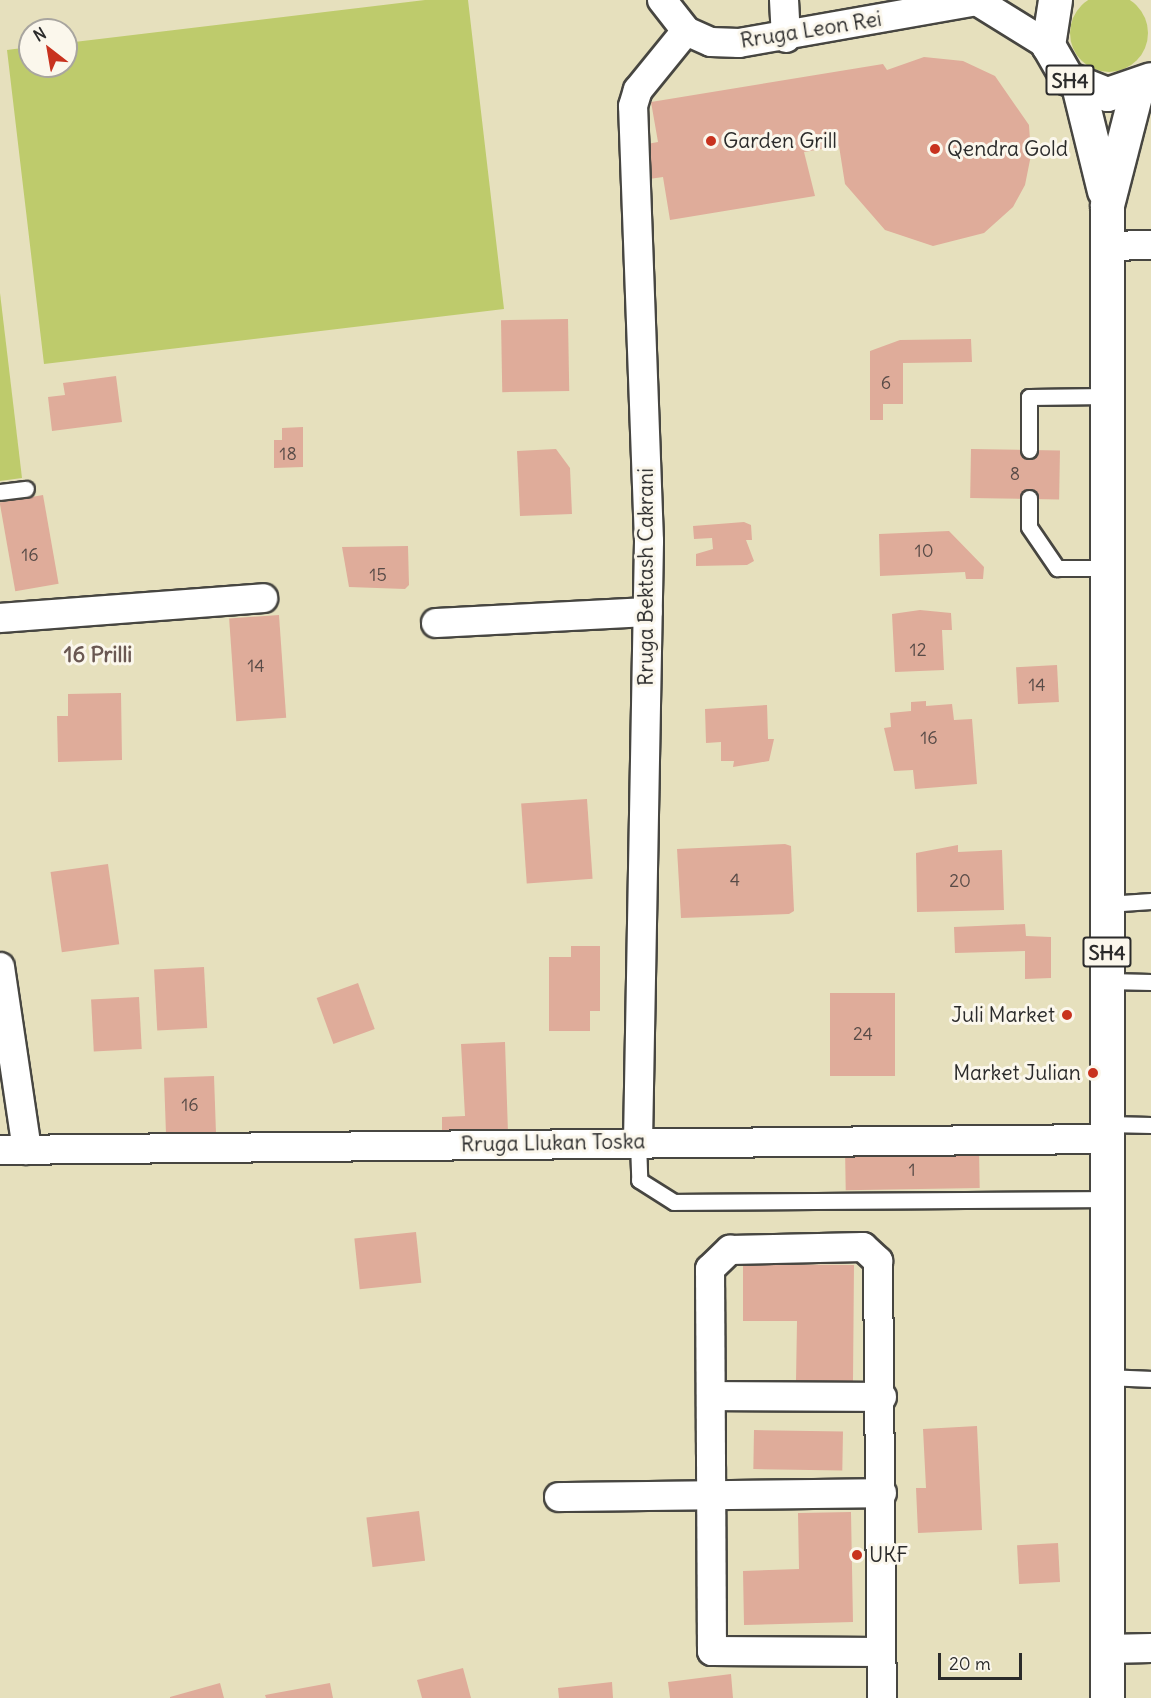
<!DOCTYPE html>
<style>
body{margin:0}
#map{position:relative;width:1151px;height:1698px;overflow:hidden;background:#e6e0bd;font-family:Delius,sans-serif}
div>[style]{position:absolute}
.green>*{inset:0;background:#becb6c}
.round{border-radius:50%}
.building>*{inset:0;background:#dfac9a;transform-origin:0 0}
.roads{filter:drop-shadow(2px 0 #474641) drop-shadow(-2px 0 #474641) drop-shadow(0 2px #474641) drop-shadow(0 -2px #474641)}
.lane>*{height:15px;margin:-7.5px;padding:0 7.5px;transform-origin:7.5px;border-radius:7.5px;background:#fff}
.street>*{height:28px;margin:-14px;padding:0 14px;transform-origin:14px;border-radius:14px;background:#fff}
.primary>*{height:33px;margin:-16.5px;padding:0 16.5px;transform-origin:16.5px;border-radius:16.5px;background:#fff}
.dots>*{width:16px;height:16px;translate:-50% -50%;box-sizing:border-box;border:3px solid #fbf7ec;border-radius:50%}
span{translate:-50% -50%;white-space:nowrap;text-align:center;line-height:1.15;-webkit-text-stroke:6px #fbf7ec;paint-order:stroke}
.number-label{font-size:18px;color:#584b47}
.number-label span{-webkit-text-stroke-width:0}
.shield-label span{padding:2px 4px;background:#fbf7ec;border:2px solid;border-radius:4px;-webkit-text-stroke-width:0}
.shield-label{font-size:20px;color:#2b2b2b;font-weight:700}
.street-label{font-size:21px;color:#2b2b2b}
.poi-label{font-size:21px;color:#2b2b2b}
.left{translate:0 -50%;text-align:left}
.right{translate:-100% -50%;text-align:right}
.neighbourhood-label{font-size:22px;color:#6a5852;font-weight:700}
.north{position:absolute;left:18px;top:18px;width:60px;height:60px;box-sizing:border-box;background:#fbf7ec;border:2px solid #a8a59f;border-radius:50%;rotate:329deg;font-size:16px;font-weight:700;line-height:24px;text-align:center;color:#2b2b2b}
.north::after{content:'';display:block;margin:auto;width:21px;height:27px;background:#c8321e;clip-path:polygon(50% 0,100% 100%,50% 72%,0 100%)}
.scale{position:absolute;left:938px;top:1653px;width:84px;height:27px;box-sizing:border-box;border:3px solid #2b2b2b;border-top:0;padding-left:8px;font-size:18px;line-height:21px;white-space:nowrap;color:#2b2b2b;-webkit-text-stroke:4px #fbf7ec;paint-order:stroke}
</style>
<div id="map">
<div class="green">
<i class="round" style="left:1070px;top:-6px;width:78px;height:78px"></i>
<i style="clip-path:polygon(425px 0,468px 0,504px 309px,44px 364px,7px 50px,30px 47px,30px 66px,66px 66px,66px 43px)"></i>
<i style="clip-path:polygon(0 293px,22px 478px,0 481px)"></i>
</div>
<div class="building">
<i style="clip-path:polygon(924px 57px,963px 61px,995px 76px,1029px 125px,1031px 155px,1025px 185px,1013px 207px,984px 233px,933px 246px,885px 230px,845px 184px,839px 146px,804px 152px,815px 196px,670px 220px,663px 177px,649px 179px,647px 144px,658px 142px,651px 102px,883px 64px,887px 70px)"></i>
<i style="left:568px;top:319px;width:72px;height:67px;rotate:89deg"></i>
<i style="clip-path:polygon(971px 339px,972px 362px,903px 363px,903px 404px,883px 404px,883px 420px,870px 420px,870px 351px,900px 340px)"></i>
<i style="clip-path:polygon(116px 376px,122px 422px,52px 431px,48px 397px,65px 395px,63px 383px)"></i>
<i style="clip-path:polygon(303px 427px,303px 467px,274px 468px,274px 440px,282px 440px,282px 428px)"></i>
<i style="clip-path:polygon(556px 449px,570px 468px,572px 514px,520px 516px,517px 451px)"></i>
<i style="left:971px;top:449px;width:89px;height:49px;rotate:1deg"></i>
<i style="left:43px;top:495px;width:90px;height:44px;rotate:80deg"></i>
<i style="clip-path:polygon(744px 522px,751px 525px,752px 540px,746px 540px,754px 561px,747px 565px,696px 566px,696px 554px,713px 549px,712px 538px,694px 539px,693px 526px)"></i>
<i style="clip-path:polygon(949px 531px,984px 567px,983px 579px,966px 579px,965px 572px,880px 576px,879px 534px)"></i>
<i style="clip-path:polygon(408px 546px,409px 585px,405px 589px,349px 587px,342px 547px)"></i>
<i style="clip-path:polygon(920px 610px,951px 613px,952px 630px,942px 630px,944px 670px,895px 672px,892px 614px)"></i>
<i style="left:279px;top:615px;width:103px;height:50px;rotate:86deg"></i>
<i style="left:1057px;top:665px;width:37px;height:41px;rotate:87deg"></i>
<i style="clip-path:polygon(121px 693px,122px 760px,58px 762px,57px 716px,68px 716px,68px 694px)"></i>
<i style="clip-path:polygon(926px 701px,926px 706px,952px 704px,954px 720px,972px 719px,977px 784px,915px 789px,913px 770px,894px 771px,884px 728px,891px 727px,890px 713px,911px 711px,911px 702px)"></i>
<i style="clip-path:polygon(767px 705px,768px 739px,774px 739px,769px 761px,733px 767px,734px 761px,721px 761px,721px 742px,706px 743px,705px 709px)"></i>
<i style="left:587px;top:799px;width:80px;height:66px;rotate:86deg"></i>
<i style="clip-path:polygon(785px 844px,791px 846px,794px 911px,789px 914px,681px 918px,677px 849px)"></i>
<i style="clip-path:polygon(958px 845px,958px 852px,1002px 850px,1004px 910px,917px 912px,916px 853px)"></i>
<i style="left:108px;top:864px;width:81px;height:58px;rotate:82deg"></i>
<i style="clip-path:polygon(1025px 924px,1026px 936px,1051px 937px,1051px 978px,1025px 979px,1025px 951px,955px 953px,954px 927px)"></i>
<i style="clip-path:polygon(571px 946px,600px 946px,600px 1011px,590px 1011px,590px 1031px,549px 1031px,549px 957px,571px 957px)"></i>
<i style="left:204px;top:967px;width:61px;height:50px;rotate:87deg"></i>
<i style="left:358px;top:983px;width:49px;height:44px;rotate:70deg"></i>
<i style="left:830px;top:993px;width:65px;height:83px"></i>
<i style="left:139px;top:997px;width:52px;height:48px;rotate:87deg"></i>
<i style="clip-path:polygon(505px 1042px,508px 1133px,442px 1136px,442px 1117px,465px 1116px,461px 1044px)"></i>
<i style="left:214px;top:1076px;width:56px;height:50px;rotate:88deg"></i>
<i style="left:979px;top:1147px;width:41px;height:134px;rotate:89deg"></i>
<i style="left:416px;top:1232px;width:51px;height:62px;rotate:84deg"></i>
<i style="clip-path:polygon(743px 1264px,854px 1265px,853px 1381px,796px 1381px,797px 1321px,743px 1321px)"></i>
<i style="clip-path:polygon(977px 1426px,982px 1530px,918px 1533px,916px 1488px,926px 1488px,923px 1429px)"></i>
<i style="left:754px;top:1430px;width:89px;height:39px;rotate:1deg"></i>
<i style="left:419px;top:1511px;width:50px;height:53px;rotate:83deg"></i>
<i style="clip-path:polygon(851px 1512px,853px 1622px,744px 1625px,743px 1571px,799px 1569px,798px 1513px)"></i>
<i style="left:1058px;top:1543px;width:39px;height:41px;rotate:87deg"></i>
<i style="clip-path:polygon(463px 1668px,471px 1698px,422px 1698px,417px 1680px)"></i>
<i style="clip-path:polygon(731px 1674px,733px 1698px,670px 1698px,668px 1682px)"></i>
<i style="clip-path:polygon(612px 1682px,613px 1698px,559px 1698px,558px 1688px)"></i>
<i style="clip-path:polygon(220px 1683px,224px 1698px,170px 1698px,170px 1697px)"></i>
<i style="clip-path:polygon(330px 1683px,333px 1698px,266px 1698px,265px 1695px)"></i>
</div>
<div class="roads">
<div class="lane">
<i style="left:1029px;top:450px;width:53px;rotate:-90deg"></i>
<i style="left:1029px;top:397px;width:78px;rotate:-0.7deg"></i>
<i style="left:0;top:492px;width:26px;rotate:-7deg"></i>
<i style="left:1029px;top:498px;width:29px;rotate:90deg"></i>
<i style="left:1029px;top:527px;width:50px;rotate:55.7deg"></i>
<i style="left:1057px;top:568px;width:50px"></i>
<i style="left:1107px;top:904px;width:44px;rotate:-3.9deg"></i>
<i style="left:1107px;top:981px;width:44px;rotate:1.3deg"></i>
<i style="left:1107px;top:1124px;width:44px;rotate:1.3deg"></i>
<i style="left:638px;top:1142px;width:38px;rotate:88deg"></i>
<i style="left:639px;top:1180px;width:41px;rotate:32.2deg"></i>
<i style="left:674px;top:1202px;width:433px;rotate:-0.4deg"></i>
<i style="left:1107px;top:1377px;width:44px;rotate:2.6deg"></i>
</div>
<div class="street">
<i style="left:662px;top:0;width:39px;rotate:52deg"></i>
<i style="left:686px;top:31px;width:27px;rotate:24deg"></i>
<i style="left:711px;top:42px;width:28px;rotate:2deg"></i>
<i style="left:739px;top:43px;width:249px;rotate:-10deg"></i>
<i style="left:784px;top:0;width:38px;rotate:87deg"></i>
<i style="left:977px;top:1px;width:84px;rotate:31.8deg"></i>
<i style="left:1107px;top:246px;width:44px;rotate:-1.3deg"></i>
<i style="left:0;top:618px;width:264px;rotate:-4.3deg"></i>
<i style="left:436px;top:623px;width:212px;rotate:-3deg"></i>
<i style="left:0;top:967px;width:185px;rotate:81.6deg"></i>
<i style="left:638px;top:1142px;width:601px;rotate:-88.95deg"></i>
<i style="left:649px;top:541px;width:435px;rotate:-92.1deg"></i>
<i style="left:633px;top:106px;width:17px;rotate:-73deg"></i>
<i style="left:638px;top:90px;width:76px;rotate:-50.9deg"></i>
<i style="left:0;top:1150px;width:1107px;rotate:-0.57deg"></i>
<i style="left:711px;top:1396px;width:171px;rotate:0.3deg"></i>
<i style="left:559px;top:1497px;width:323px;rotate:-0.7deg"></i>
<i style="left:1107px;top:1649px;width:44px;rotate:-1.3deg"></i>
<i style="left:881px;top:1652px;width:169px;rotate:-179.7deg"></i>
<i style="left:712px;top:1651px;width:382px;rotate:-90.3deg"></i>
<i style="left:710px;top:1269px;width:28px;rotate:-44deg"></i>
<i style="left:730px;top:1250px;width:133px;rotate:-1.3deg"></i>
<i style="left:863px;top:1247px;width:21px;rotate:43deg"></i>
<i style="left:878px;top:1261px;width:437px;rotate:89.5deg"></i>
</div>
<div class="primary">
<i style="left:1055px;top:0;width:46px;rotate:98.8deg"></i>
<i style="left:1048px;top:45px;width:38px;rotate:60deg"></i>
<i style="left:1067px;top:78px;width:43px;rotate:21.8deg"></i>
<i style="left:1107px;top:94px;width:46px;rotate:-18.8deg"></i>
<i style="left:1078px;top:85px;width:109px;rotate:76.2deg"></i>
<i style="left:1107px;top:1698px;width:1493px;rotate:-90deg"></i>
<i style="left:1107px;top:205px;width:121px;rotate:-75.6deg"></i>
</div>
</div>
<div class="dots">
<i style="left:711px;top:141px;background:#c8321e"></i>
<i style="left:935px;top:149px;background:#c8321e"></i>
<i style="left:1067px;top:1015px;background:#c8321e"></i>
<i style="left:1093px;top:1073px;background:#c8321e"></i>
<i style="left:857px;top:1555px;background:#c8321e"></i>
</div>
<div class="number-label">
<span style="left:886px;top:383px">6</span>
<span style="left:288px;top:454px">18</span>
<span style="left:1015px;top:474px">8</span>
<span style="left:924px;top:551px">10</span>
<span style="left:30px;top:555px">16</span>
<span style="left:378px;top:575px">15</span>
<span style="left:918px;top:650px">12</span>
<span style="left:256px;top:666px">14</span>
<span style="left:1037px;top:685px">14</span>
<span style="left:929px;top:738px">16</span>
<span style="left:735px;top:880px">4</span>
<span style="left:960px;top:881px">20</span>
<span style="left:863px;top:1034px">24</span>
<span style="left:190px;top:1105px">16</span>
<span style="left:912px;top:1170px">1</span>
</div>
<div class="shield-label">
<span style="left:1070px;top:80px">SH4</span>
<span style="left:1107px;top:952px">SH4</span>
</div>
<div class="street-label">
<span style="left:811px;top:30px;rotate:-9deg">Rruga Leon Rei</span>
<span style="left:646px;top:577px;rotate:-90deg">Rruga Bektash Cakrani</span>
<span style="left:553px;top:1143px;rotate:-1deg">Rruga Llukan Toska</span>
</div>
<div class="poi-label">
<span class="left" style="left:723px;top:141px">Garden Grill</span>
<span class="left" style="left:947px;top:149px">Qendra Gold</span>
<span class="right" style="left:1055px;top:1015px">Juli Market</span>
<span class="right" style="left:1081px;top:1073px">Market Julian</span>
<span class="left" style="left:869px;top:1555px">UKF</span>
</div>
<div class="neighbourhood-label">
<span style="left:98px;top:655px">16 Prilli</span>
</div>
<div class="north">N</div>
<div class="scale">20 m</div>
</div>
